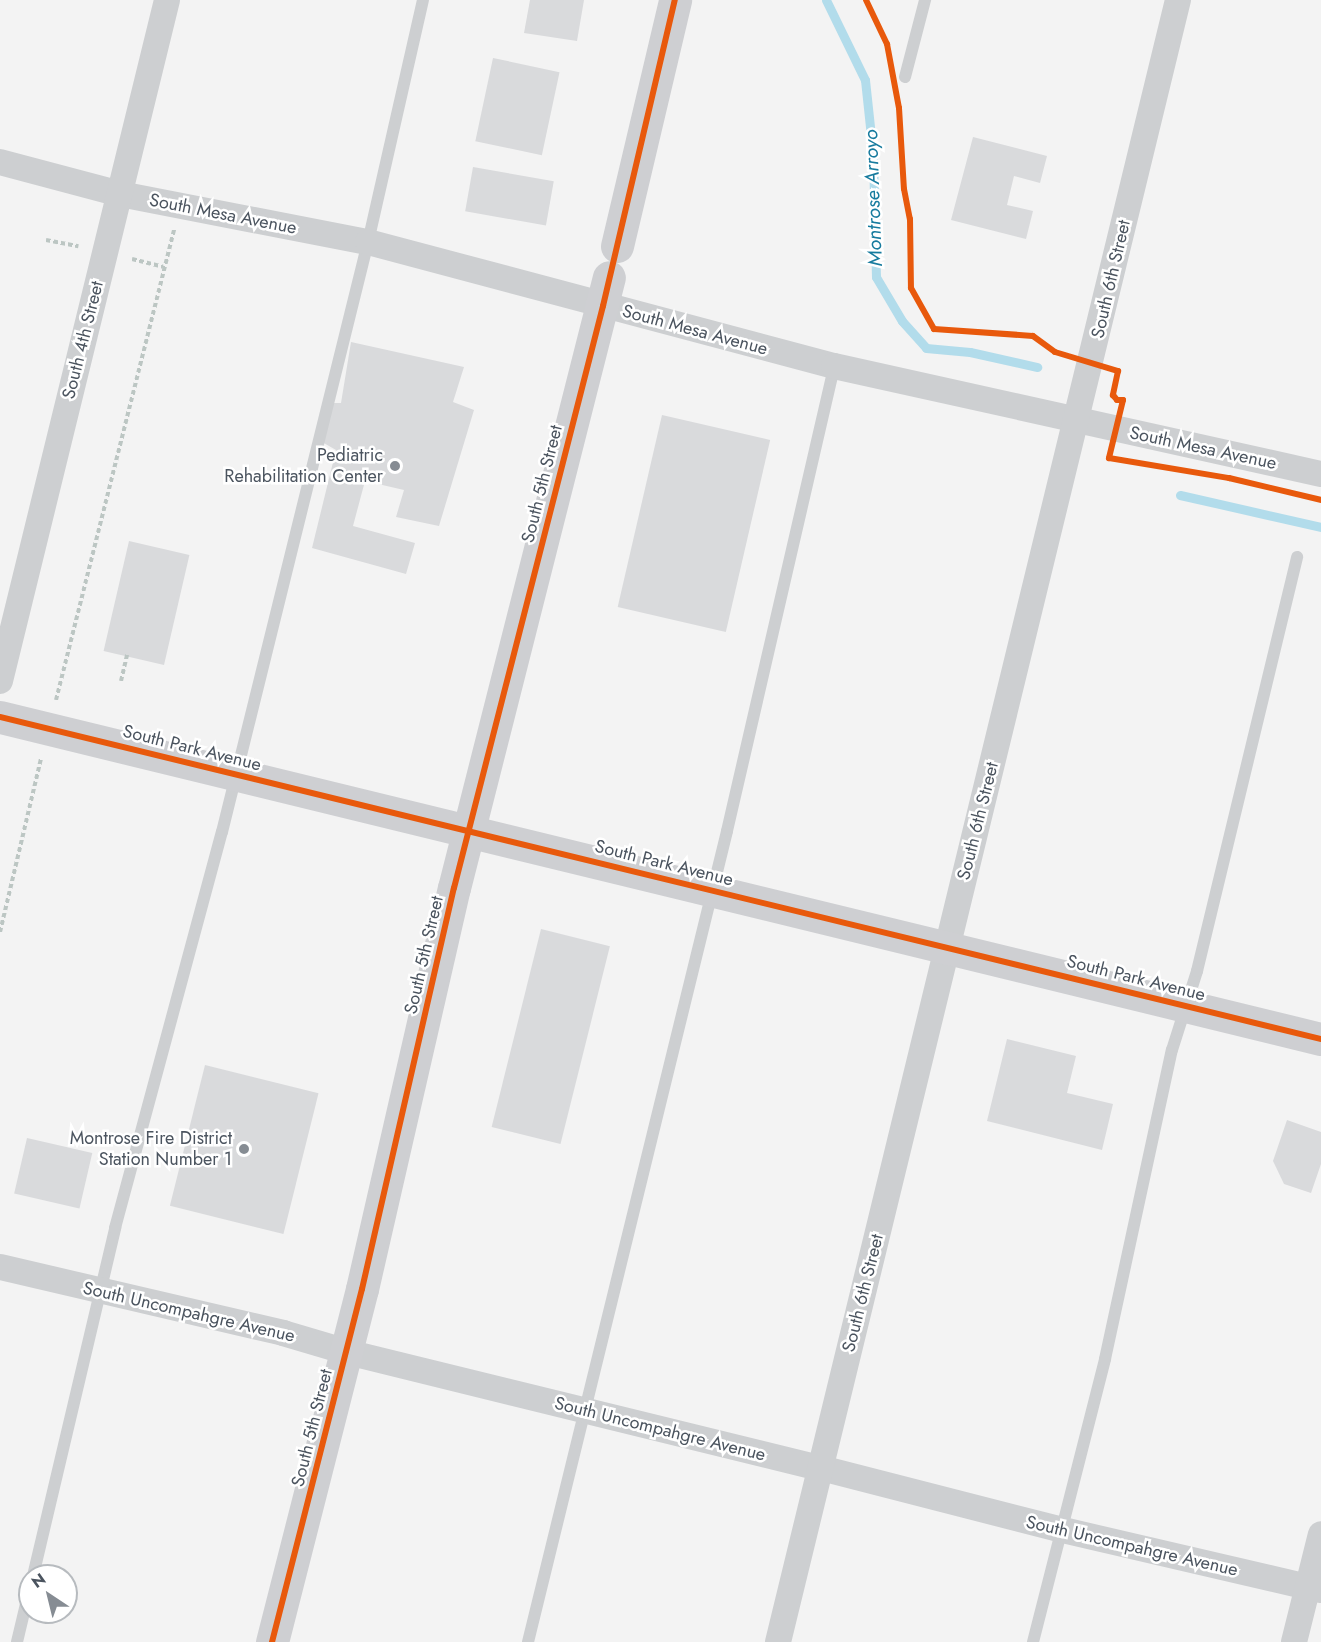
<!DOCTYPE html>
<style>
body{margin:0}
#map{position:relative;width:1321px;height:1642px;overflow:hidden;background:#f3f3f3;font-family:Jost,sans-serif}
div>[style]{position:absolute}
.stream>*{height:9px;margin:-4.5px;padding:0 4.5px;transform-origin:4.5px;border-radius:4.5px;background:#b2dceb}
.building>*{inset:0;background:#d9dadc;transform-origin:0 0}
.path>*{height:4px;margin-top:-2px;transform-origin:0;background:repeating-linear-gradient(90deg,#bcc6c3 0 4.5px,transparent 0 7.5px)}
.lane>*{height:12px;margin:-6px;padding:0 6px;transform-origin:6px;border-radius:6px;background:#cdcfd1}
.street>*{height:26px;margin:-13px;padding:0 13px;transform-origin:13px;border-radius:13px;background:#cdcfd1}
.secondary>*{height:33px;margin:-16.5px;padding:0 16.5px;transform-origin:16.5px;border-radius:16.5px;background:#cecfd2}
.cycleway>*{height:6px;margin:-3px;padding:0 3px;transform-origin:3px;border-radius:3px;background:#e8590c}
.dots>*{width:16px;height:16px;translate:-50% -50%;box-sizing:border-box;border:3px solid #fff;border-radius:50%}
span{translate:-50% -50%;white-space:nowrap;text-align:center;line-height:1.15;-webkit-text-stroke:5px #fff;paint-order:stroke}
.street-label{font-size:18px;color:#4b545f}
.poi-label{font-size:18px;color:#4b545f}
.right{translate:-100% -50%;text-align:right}
.water-label{font-size:20px;color:#177b9e;font-style:italic}
.north{position:absolute;left:18px;top:1564px;width:60px;height:60px;box-sizing:border-box;background:#fff;border:2px solid #b7bbbf;border-radius:50%;rotate:325deg;font-size:16px;font-weight:700;line-height:24px;text-align:center;color:#4b545f}
.north::after{content:'';display:block;margin:auto;width:21px;height:27px;background:#868c93;clip-path:polygon(50% 0,100% 100%,50% 72%,0 100%)}
</style>
<div id="map">
<div class="stream">
<i style="left:826px;top:0;width:89px;rotate:64deg"></i>
<i style="left:865px;top:80px;width:75px;rotate:83.9deg"></i>
<i style="left:873px;top:155px;width:122px;rotate:88.6deg"></i>
<i style="left:876px;top:277px;width:51px;rotate:59.4deg"></i>
<i style="left:902px;top:321px;width:36px;rotate:48deg"></i>
<i style="left:926px;top:348px;width:44px;rotate:5.2deg"></i>
<i style="left:970px;top:352px;width:69px;rotate:12.6deg"></i>
<i style="left:1180px;top:495px;width:145px;rotate:12.8deg"></i>
</div>
<div class="building">
<i style="clip-path:polygon(530px 0,584px 0,577px 41px,524px 33px)"></i>
<i style="left:493px;top:58px;width:68px;height:85px;rotate:12deg"></i>
<i style="clip-path:polygon(973px 137px,1047px 156px,1040px 183px,1014px 176px,1007px 205px,1033px 211px,1026px 239px,951px 220px)"></i>
<i style="left:473px;top:167px;width:82px;height:45px;rotate:10deg"></i>
<i style="clip-path:polygon(351px 342px,464px 367px,453px 402px,474px 410px,439px 526px,396px 517px,404px 490px,365px 481px,353px 526px,415px 543px,406px 574px,312px 548px,336px 450px,322px 442px,332px 403px,341px 403px)"></i>
<i style="left:662px;top:415px;width:111px;height:197px;rotate:13deg"></i>
<i style="left:129px;top:541px;width:62px;height:113px;rotate:13deg"></i>
<i style="left:541px;top:929px;width:71px;height:204px;rotate:14deg"></i>
<i style="clip-path:polygon(1007px 1039px,1076px 1056px,1067px 1093px,1113px 1104px,1102px 1150px,987px 1121px)"></i>
<i style="left:205px;top:1065px;width:117px;height:145px;rotate:14deg"></i>
<i style="clip-path:polygon(1287px 1120px,1321px 1132px,1321px 1164px,1311px 1193px,1284px 1184px,1273px 1161px)"></i>
<i style="left:27px;top:1138px;width:67px;height:57px;rotate:13deg"></i>
</div>
<div class="path">
<i style="left:46px;top:240px;width:33px;rotate:11deg"></i>
<i style="left:132px;top:259px;width:32px;rotate:14deg"></i>
<i style="left:121px;top:681px;width:27px;rotate:-77deg"></i>
<i style="left:56px;top:700px;width:485px;rotate:-75.9deg"></i>
<i style="left:0;top:932px;width:178px;rotate:-76.7deg"></i>
</div>
<div class="lane">
<i style="left:905px;top:77px;width:80px;rotate:-75.4deg"></i>
<i style="left:33px;top:1576px;width:358px;rotate:-76.7deg"></i>
<i style="left:115px;top:1228px;width:410px;rotate:-74.9deg"></i>
<i style="left:222px;top:832px;width:608px;rotate:-76.1deg"></i>
<i style="left:368px;top:242px;width:248px;rotate:-77.2deg"></i>
<i style="left:17px;top:1642px;width:57px;rotate:-76.7deg"></i>
<i style="left:528px;top:1642px;width:835px;rotate:-76.21deg"></i>
<i style="left:727px;top:831px;width:477px;rotate:-77deg"></i>
<i style="left:1033px;top:1642px;width:292px;rotate:-75.7deg"></i>
<i style="left:1105px;top:1359px;width:316px;rotate:-77.8deg"></i>
<i style="left:1172px;top:1050px;width:83px;rotate:-72.4deg"></i>
<i style="left:1197px;top:971px;width:426px;rotate:-76.4deg"></i>
</div>
<div class="street">
<i style="left:0;top:162px;width:124px;rotate:14.9deg"></i>
<i style="left:120px;top:194px;width:253px;rotate:11deg"></i>
<i style="left:368px;top:242px;width:482px;rotate:14.9deg"></i>
<i style="left:834px;top:366px;width:499px;rotate:12.5deg"></i>
<i style="left:0;top:681px;width:701px;rotate:-76.22deg"></i>
<i style="left:0;top:1267px;width:291px;rotate:13.1deg"></i>
<i style="left:283px;top:1333px;width:67px;rotate:16.5deg"></i>
<i style="left:347px;top:1352px;width:488px;rotate:13.8deg"></i>
<i style="left:821px;top:1468px;width:250px;rotate:14.4deg"></i>
<i style="left:1063px;top:1530px;width:265px;rotate:13.1deg"></i>
<i style="left:778px;top:1642px;width:1690px;rotate:-76.31deg"></i>
<i style="left:1294px;top:1642px;width:111px;rotate:-76deg"></i>
</div>
<div class="secondary">
<i style="left:617px;top:246px;width:253px;rotate:-76.7deg"></i>
<i style="left:0;top:717px;width:1360px;rotate:13.7deg"></i>
<i style="left:272px;top:1642px;width:364px;rotate:-75.7deg"></i>
<i style="left:362px;top:1289px;width:411px;rotate:-77.1deg"></i>
<i style="left:454px;top:888px;width:630px;rotate:-75.77deg"></i>
</div>
<div class="cycleway">
<i style="left:866px;top:0;width:49px;rotate:64.5deg"></i>
<i style="left:887px;top:44px;width:65px;rotate:79.4deg"></i>
<i style="left:899px;top:108px;width:81px;rotate:86.5deg"></i>
<i style="left:904px;top:189px;width:31px;rotate:79deg"></i>
<i style="left:910px;top:219px;width:69px;rotate:89.2deg"></i>
<i style="left:911px;top:288px;width:47px;rotate:60.7deg"></i>
<i style="left:934px;top:329px;width:99px;rotate:4deg"></i>
<i style="left:1033px;top:336px;width:27px;rotate:36deg"></i>
<i style="left:1055px;top:352px;width:66px;rotate:16.8deg"></i>
<i style="left:1118px;top:371px;width:25px;rotate:102deg"></i>
<i style="left:1113px;top:395px;width:6px;rotate:51deg"></i>
<i style="left:1117px;top:400px;width:6px"></i>
<i style="left:1123px;top:400px;width:60px;rotate:103.6deg"></i>
<i style="left:1109px;top:458px;width:122px;rotate:9.5deg"></i>
<i style="left:1229px;top:478px;width:95px;rotate:13.4deg"></i>
<i style="left:0;top:717px;width:1360px;rotate:13.7deg"></i>
<i style="left:272px;top:1642px;width:364px;rotate:-75.7deg"></i>
<i style="left:362px;top:1289px;width:411px;rotate:-77.1deg"></i>
<i style="left:454px;top:888px;width:601px;rotate:-75.64deg"></i>
<i style="left:603px;top:306px;width:314px;rotate:-76.8deg"></i>
</div>
<div class="dots">
<i style="left:395px;top:466px;background:#868c93"></i>
<i style="left:244px;top:1149px;background:#868c93"></i>
</div>
<div class="street-label">
<span style="left:223px;top:214px;rotate:11deg">South Mesa Avenue</span>
<span style="left:1111px;top:279px;rotate:-77deg">South 6th Street</span>
<span style="left:695px;top:330px;rotate:15deg">South Mesa Avenue</span>
<span style="left:83px;top:340px;rotate:-76deg">South 4th Street</span>
<span style="left:1203px;top:448px;rotate:12deg">South Mesa Avenue</span>
<span style="left:542px;top:484px;rotate:-76deg">South 5th Street</span>
<span style="left:192px;top:748px;rotate:14deg">South Park Avenue</span>
<span style="left:978px;top:821px;rotate:-76deg">South 6th Street</span>
<span style="left:664px;top:863px;rotate:14deg">South Park Avenue</span>
<span style="left:424px;top:955px;rotate:-77deg">South 5th Street</span>
<span style="left:1136px;top:978px;rotate:14deg">South Park Avenue</span>
<span style="left:863px;top:1293px;rotate:-76deg">South 6th Street</span>
<span style="left:189px;top:1312px;rotate:13deg">South Uncompahgre Avenue</span>
<span style="left:312px;top:1428px;rotate:-76deg">South 5th Street</span>
<span style="left:660px;top:1429px;rotate:14deg">South Uncompahgre Avenue</span>
<span style="left:1132px;top:1546px;rotate:13deg">South Uncompahgre Avenue</span>
</div>
<div class="poi-label">
<span class="right" style="left:383px;top:466px">Pediatric<br>Rehabilitation Center</span>
<span class="right" style="left:232px;top:1149px">Montrose Fire District<br>Station Number 1</span>
</div>
<div class="water-label">
<span style="left:873px;top:198px;rotate:-92deg">Montrose Arroyo</span>
</div>
<div class="north">N</div>
</div>
